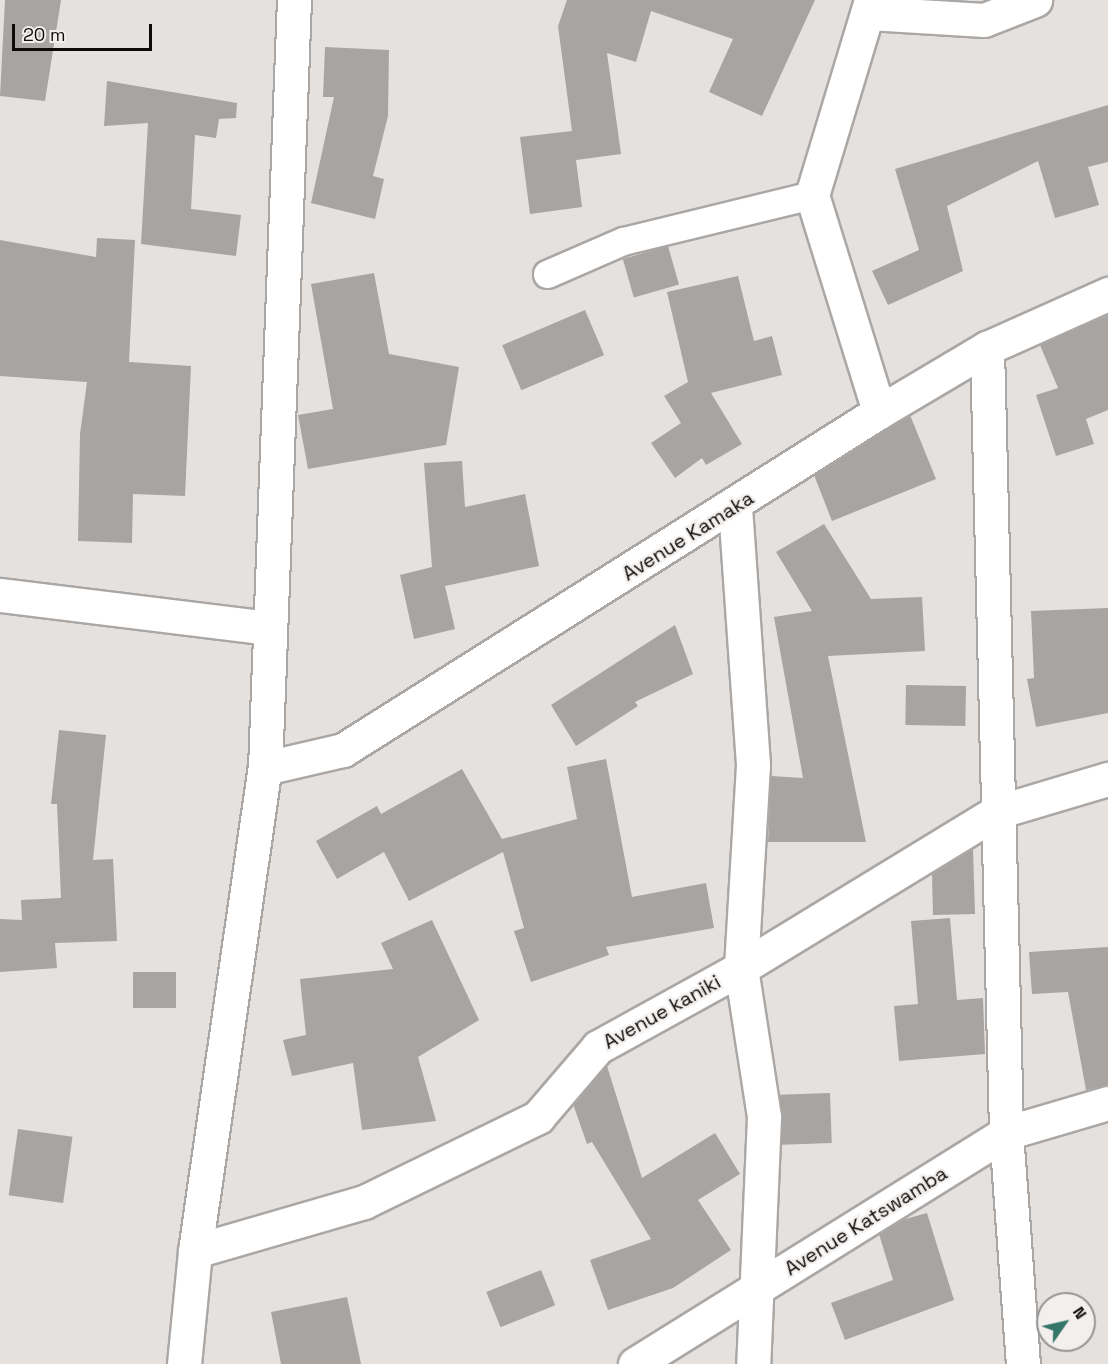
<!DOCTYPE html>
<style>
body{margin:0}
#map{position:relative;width:1108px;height:1364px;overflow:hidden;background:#e5e1df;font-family:"Space Grotesk",sans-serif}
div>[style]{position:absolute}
.building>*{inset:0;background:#a7a4a2;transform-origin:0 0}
.roads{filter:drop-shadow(2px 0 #aaa7a5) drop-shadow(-2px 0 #aaa7a5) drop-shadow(0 2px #aaa7a5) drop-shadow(0 -2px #aaa7a5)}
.service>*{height:27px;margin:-13.5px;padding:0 13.5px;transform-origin:13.5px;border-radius:13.5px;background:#fff}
.minor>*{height:33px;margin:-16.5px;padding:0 16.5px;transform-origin:16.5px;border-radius:16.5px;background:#fff}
span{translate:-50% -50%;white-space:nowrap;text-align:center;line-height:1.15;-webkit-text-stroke:4.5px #f2efed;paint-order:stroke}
.street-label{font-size:20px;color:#0c0b0b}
.north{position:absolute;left:1036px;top:1292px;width:60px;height:60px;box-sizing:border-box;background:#f2efed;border:2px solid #969493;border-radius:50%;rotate:56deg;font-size:16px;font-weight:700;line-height:24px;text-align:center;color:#0c0b0b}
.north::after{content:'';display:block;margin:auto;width:21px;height:27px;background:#347668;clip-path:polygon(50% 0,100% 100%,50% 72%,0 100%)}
.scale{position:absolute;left:12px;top:24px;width:140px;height:27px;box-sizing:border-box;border:3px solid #0c0b0b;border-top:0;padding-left:8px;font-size:18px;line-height:21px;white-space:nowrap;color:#0c0b0b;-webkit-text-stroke:4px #f2efed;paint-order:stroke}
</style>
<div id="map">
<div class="building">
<i style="clip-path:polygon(5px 0,61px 0,45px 101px,0 96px)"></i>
<i style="clip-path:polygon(567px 0,815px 0,762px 116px,709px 92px,733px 39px,651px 11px,636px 62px,607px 53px,621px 154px,576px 160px,582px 207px,530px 214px,520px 137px,572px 131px,558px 26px)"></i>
<i style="clip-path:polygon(325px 47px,389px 50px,388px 116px,373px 176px,384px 179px,375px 219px,311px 203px,334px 97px,323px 97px)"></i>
<i style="clip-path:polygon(107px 81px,237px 103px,236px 118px,219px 119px,216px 138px,195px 135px,191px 209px,241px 215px,236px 256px,141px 244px,148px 123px,104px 126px)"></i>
<i style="clip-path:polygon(1108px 105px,1108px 162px,1088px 167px,1099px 205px,1055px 218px,1038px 161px,947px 206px,963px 271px,888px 305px,872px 271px,919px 250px,895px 169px)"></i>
<i style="clip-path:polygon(97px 238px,135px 240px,129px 362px,191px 366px,185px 496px,133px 494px,132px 543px,78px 541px,80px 434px,87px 382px,0 376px,0 240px,96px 257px)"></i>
<i style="left:668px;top:246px;width:40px;height:47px;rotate:74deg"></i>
<i style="clip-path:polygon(374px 273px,389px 354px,459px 367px,446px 445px,308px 469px,298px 415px,333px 409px,311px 284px)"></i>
<i style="clip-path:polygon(738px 276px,754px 341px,772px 336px,782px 375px,711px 393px,742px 444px,706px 465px,702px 458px,675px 478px,651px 443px,681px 423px,664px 396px,688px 382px,667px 292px)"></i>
<i style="left:585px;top:310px;width:49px;height:90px;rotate:67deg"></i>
<i style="clip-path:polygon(1108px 315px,1108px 410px,1086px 419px,1094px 444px,1056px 456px,1036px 395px,1058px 388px,1040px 345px)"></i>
<i style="clip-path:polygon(910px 415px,936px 479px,832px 521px,814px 475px)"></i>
<i style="clip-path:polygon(462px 461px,465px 507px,525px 494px,539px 566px,445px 586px,455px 629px,414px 639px,400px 575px,432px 567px,424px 463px)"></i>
<i style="clip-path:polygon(824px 524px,871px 599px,922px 597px,925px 651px,828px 656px,866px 842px,768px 842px,771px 776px,803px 778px,774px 617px,812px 611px,776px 552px)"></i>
<i style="clip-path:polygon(1108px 608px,1108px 713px,1036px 727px,1027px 679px,1034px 678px,1031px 611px)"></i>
<i style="clip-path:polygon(675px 625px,693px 674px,635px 702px,638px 706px,576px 746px,551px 705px)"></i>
<i style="left:906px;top:685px;width:60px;height:40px;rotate:1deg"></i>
<i style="clip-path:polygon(59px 730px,106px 735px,93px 860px,113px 859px,117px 941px,55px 943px,57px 968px,0 972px,0 919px,22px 920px,21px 900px,61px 898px,57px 804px,51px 804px)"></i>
<i style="clip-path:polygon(606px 759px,632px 897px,706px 883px,714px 928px,606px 947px,609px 955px,531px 982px,514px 931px,524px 928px,503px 852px,409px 901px,384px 852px,337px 879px,316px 841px,377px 806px,381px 814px,462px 769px,502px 839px,577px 819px,567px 767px)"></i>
<i style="clip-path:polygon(973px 849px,975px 914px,933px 915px,932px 874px)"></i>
<i style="clip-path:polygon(950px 918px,957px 1000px,983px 998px,985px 1054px,899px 1061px,894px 1006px,918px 1004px,911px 921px)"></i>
<i style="clip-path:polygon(432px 920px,479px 1020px,418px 1057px,436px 1121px,362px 1130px,353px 1063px,292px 1076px,283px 1040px,306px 1035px,300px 979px,393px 969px,381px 943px)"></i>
<i style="clip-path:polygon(1108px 947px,1108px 1085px,1086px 1090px,1068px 992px,1032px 994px,1029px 952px)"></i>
<i style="left:133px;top:972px;width:43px;height:36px"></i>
<i style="clip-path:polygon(607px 1066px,642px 1178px,715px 1133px,740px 1174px,698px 1200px,731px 1250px,673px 1288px,608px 1310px,590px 1260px,651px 1239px,592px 1142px,587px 1144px,573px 1104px)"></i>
<i style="left:830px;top:1093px;width:50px;height:50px;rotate:88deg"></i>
<i style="left:18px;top:1129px;width:55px;height:67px;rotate:8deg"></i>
<i style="clip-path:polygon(927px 1213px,954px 1300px,845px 1340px,831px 1303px,893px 1280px,879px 1234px,902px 1220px)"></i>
<i style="left:541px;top:1270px;width:38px;height:59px;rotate:68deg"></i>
<i style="clip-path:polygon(347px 1297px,361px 1364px,281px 1364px,271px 1312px)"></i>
</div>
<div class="roads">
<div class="service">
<i style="left:547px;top:274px;width:83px;rotate:-23.5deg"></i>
<i style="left:623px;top:241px;width:195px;rotate:-13.7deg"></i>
</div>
<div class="minor">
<i style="left:871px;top:0;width:204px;rotate:106.8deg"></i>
<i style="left:812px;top:195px;width:227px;rotate:72.8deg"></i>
<i style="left:869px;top:13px;width:115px;rotate:3.5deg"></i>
<i style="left:984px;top:20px;width:55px;rotate:-21.4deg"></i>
<i style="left:987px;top:348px;width:785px;rotate:88.61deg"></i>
<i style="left:1006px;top:1133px;width:232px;rotate:85.8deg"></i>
<i style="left:735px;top:507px;width:259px;rotate:86deg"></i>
<i style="left:753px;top:765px;width:203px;rotate:93.4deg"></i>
<i style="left:741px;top:968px;width:151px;rotate:81.2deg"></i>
<i style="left:764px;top:1117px;width:247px;rotate:92.5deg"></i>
<i style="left:0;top:595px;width:270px;rotate:7deg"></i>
<i style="left:265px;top:768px;width:80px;rotate:-13deg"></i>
<i style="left:343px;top:750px;width:634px;rotate:-32.24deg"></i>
<i style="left:879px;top:412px;width:126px;rotate:-30.7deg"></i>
<i style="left:987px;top:348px;width:133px;rotate:-24.1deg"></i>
<i style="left:195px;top:1251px;width:176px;rotate:-16.2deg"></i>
<i style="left:364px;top:1202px;width:194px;rotate:-26deg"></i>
<i style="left:538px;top:1117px;width:92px;rotate:-49.4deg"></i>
<i style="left:598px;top:1047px;width:163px;rotate:-28.9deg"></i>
<i style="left:741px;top:968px;width:300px;rotate:-31.4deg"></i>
<i style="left:997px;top:812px;width:116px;rotate:-16.6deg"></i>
<i style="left:184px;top:1364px;width:114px;rotate:-84.4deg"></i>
<i style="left:195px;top:1251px;width:488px;rotate:-81.8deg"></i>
<i style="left:265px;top:768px;width:769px;rotate:-87.84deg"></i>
<i style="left:635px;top:1364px;width:437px;rotate:-31.9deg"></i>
<i style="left:1006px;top:1133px;width:106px;rotate:-16.4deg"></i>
</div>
</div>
<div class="street-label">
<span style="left:688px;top:536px;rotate:-32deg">Avenue Kamaka</span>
<span style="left:662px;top:1012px;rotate:-29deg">Avenue kaniki</span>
<span style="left:866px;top:1221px;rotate:-32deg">Avenue Katswamba</span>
</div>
<div class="north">N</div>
<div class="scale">20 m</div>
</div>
